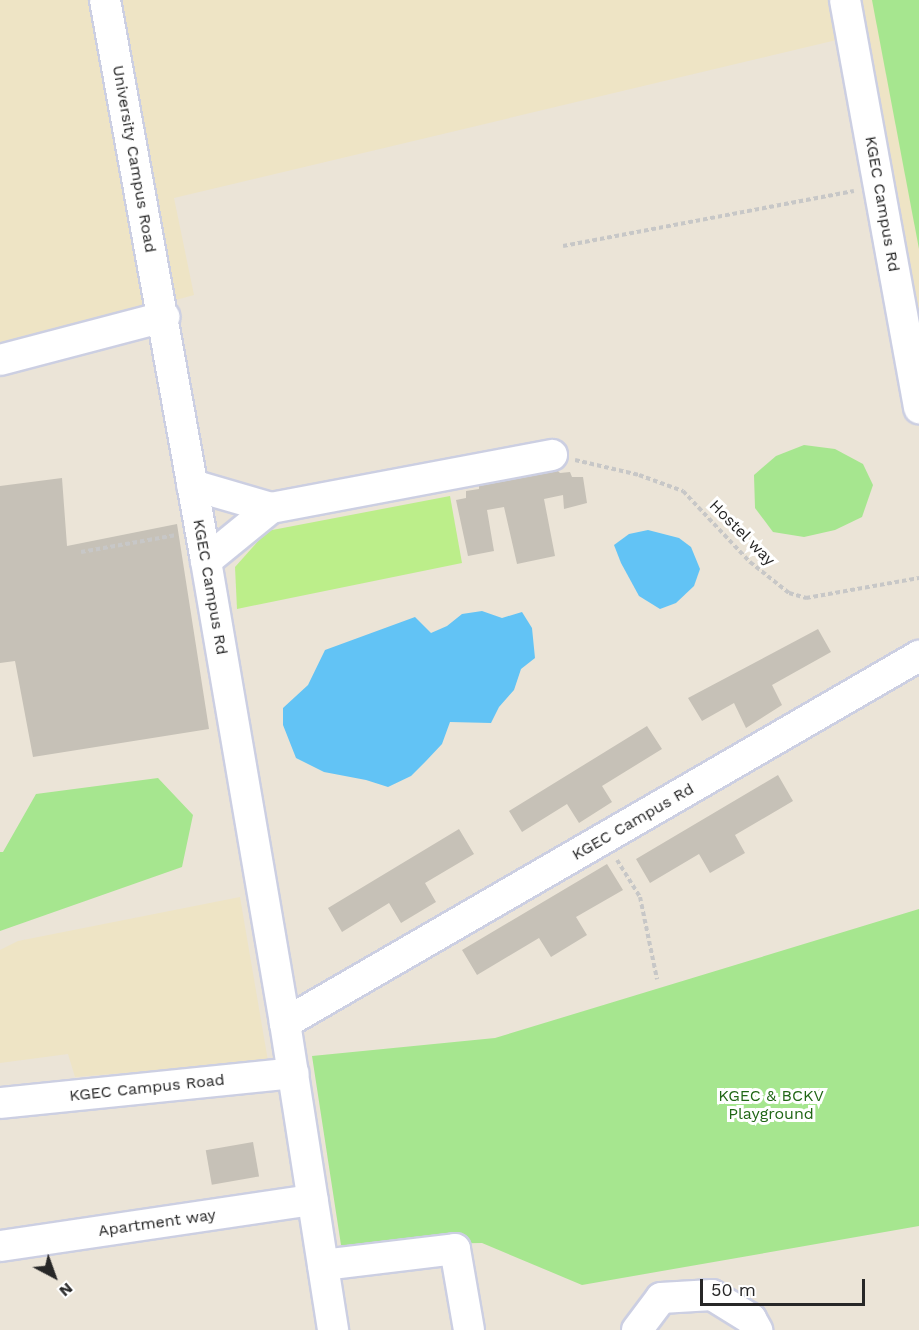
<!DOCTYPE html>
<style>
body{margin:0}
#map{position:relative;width:919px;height:1330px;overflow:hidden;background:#ebe4d7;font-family:"Work Sans",sans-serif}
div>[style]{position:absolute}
.education>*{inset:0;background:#eee4c5}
.green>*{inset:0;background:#a6e68f}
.pitch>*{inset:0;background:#bcee8a}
.water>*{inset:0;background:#62c3f5}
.building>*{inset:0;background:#c6c1b7;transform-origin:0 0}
.path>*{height:4px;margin-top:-2px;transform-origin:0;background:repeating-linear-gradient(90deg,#c7c7c7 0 4.5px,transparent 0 7.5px)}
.roads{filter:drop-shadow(2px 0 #cccfe2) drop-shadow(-2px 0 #cccfe2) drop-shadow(0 2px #cccfe2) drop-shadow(0 -2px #cccfe2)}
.minor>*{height:30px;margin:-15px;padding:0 15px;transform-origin:15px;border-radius:15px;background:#fff}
span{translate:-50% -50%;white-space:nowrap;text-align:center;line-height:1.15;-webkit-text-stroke:6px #fff;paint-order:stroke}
.street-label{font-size:16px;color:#272727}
.park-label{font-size:16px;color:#206615}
.north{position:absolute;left:24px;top:1246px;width:60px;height:60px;-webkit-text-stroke:4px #fff;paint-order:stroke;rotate:139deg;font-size:16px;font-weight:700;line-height:24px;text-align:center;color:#272727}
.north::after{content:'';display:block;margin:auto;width:21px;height:27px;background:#272727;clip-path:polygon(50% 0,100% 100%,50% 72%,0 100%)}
.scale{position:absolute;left:700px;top:1279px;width:165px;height:27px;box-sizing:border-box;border:3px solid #272727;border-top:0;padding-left:8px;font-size:18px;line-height:21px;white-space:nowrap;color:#272727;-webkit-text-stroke:4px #fff;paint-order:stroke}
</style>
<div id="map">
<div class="education">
<i style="clip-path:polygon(0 0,919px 0,919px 343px,845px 38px,174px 198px,194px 295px,0 348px)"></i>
<i style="clip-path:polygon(240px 897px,268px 1061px,75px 1077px,68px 1054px,0 1063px,0 950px,18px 941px)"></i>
</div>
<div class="green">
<i style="clip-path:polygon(872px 0,919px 0,919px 249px)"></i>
<i style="clip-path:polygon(804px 445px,835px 449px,863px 464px,873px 485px,862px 517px,835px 530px,804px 537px,773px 532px,755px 508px,754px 475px,776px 456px)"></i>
<i style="clip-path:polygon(158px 778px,193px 815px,182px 867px,0 931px,0 852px,3px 852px,36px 794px)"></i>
<i style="clip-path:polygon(919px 909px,919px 1226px,582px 1285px,482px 1243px,341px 1245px,312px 1056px,495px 1038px)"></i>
</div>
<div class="pitch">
<i style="clip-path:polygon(450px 496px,462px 563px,237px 609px,235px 567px,267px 531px)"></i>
</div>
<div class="water">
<i style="clip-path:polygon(648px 530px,679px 538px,691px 547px,700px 569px,694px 586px,676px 603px,660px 609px,639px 596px,621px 563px,614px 545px,629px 534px)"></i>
<i style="clip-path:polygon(482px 611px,502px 618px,522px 612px,532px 628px,535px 658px,521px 669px,514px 690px,499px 707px,491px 723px,450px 722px,442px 744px,426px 761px,411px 776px,388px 787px,366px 780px,324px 772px,296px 758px,283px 725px,283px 708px,308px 685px,325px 650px,415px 617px,431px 633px,447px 626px,462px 614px)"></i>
</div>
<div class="building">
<i style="clip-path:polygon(555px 468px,560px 473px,570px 472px,572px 477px,583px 477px,587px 503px,564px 509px,563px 495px,544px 499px,555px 556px,517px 564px,504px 507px,487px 510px,494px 551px,468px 556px,456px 500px,466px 498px,466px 491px,479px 489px,479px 484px)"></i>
<i style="clip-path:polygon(62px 478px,67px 546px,177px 524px,209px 729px,33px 757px,15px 661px,0 663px,0 486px)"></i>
<i style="clip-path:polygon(818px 629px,831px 652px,772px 685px,782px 705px,746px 728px,734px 703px,702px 721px,688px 698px)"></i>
<i style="clip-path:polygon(647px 726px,662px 749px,602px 786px,612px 802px,579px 823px,567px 804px,522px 832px,509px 811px)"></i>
<i style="clip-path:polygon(778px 775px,793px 801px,735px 835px,745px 853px,710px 873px,699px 854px,650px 883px,636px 859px)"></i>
<i style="clip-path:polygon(459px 829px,474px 854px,425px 883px,436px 902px,401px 923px,389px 903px,342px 932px,328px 908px)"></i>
<i style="clip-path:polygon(607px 864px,623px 890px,576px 917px,587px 935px,551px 957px,539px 938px,477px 975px,462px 950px)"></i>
<i style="left:253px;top:1142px;width:35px;height:48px;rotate:80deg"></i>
</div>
<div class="path">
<i style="left:563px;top:246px;width:296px;rotate:-10.7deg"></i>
<i style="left:575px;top:460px;width:66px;rotate:13.2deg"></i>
<i style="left:639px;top:475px;width:47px;rotate:20deg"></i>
<i style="left:683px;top:491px;width:98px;rotate:46.7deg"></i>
<i style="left:750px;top:562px;width:50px;rotate:38.5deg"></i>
<i style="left:789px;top:593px;width:18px;rotate:16deg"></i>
<i style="left:806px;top:598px;width:115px;rotate:-10deg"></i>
<i style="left:81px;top:552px;width:97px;rotate:-10.1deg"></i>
<i style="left:617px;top:860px;width:44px;rotate:58.1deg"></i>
<i style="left:640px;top:897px;width:84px;rotate:78.3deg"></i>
</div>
<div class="roads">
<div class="minor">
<i style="left:105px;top:0;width:570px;rotate:79.79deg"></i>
<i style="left:206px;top:561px;width:469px;rotate:80.3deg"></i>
<i style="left:285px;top:1023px;width:311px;rotate:81.1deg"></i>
<i style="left:845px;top:0;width:415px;rotate:79.7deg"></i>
<i style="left:0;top:360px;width:170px;rotate:-14.7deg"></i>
<i style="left:192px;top:485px;width:82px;rotate:16.2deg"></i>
<i style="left:271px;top:508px;width:286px;rotate:-10.7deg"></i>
<i style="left:206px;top:561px;width:84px;rotate:-39.2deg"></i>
<i style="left:285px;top:1023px;width:733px;rotate:-30.07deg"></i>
<i style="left:0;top:1103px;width:295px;rotate:-5.8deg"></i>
<i style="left:0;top:1246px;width:316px;rotate:-8.4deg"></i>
<i style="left:323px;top:1265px;width:133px;rotate:-6.9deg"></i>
<i style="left:455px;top:1249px;width:82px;rotate:80.2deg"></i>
<i style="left:637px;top:1330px;width:40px;rotate:-53deg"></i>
<i style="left:661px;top:1298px;width:51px;rotate:-3.4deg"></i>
<i style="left:712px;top:1295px;width:46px;rotate:31.6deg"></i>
<i style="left:751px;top:1319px;width:13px;rotate:61deg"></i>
</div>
</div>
<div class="street-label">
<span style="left:134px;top:159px;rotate:80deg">University Campus Road</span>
<span style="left:882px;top:204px;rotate:80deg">KGEC Campus Rd</span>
<span style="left:742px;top:533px;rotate:45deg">Hostel way</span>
<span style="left:210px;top:587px;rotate:80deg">KGEC Campus Rd</span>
<span style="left:633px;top:822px;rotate:-30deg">KGEC Campus Rd</span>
<span style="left:147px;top:1088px;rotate:-6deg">KGEC Campus Road</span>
<span style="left:157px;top:1223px;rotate:-8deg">Apartment way</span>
</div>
<div class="park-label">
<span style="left:771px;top:1105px">KGEC &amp; BCKV<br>Playground</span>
</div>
<div class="north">N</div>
<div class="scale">50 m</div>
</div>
